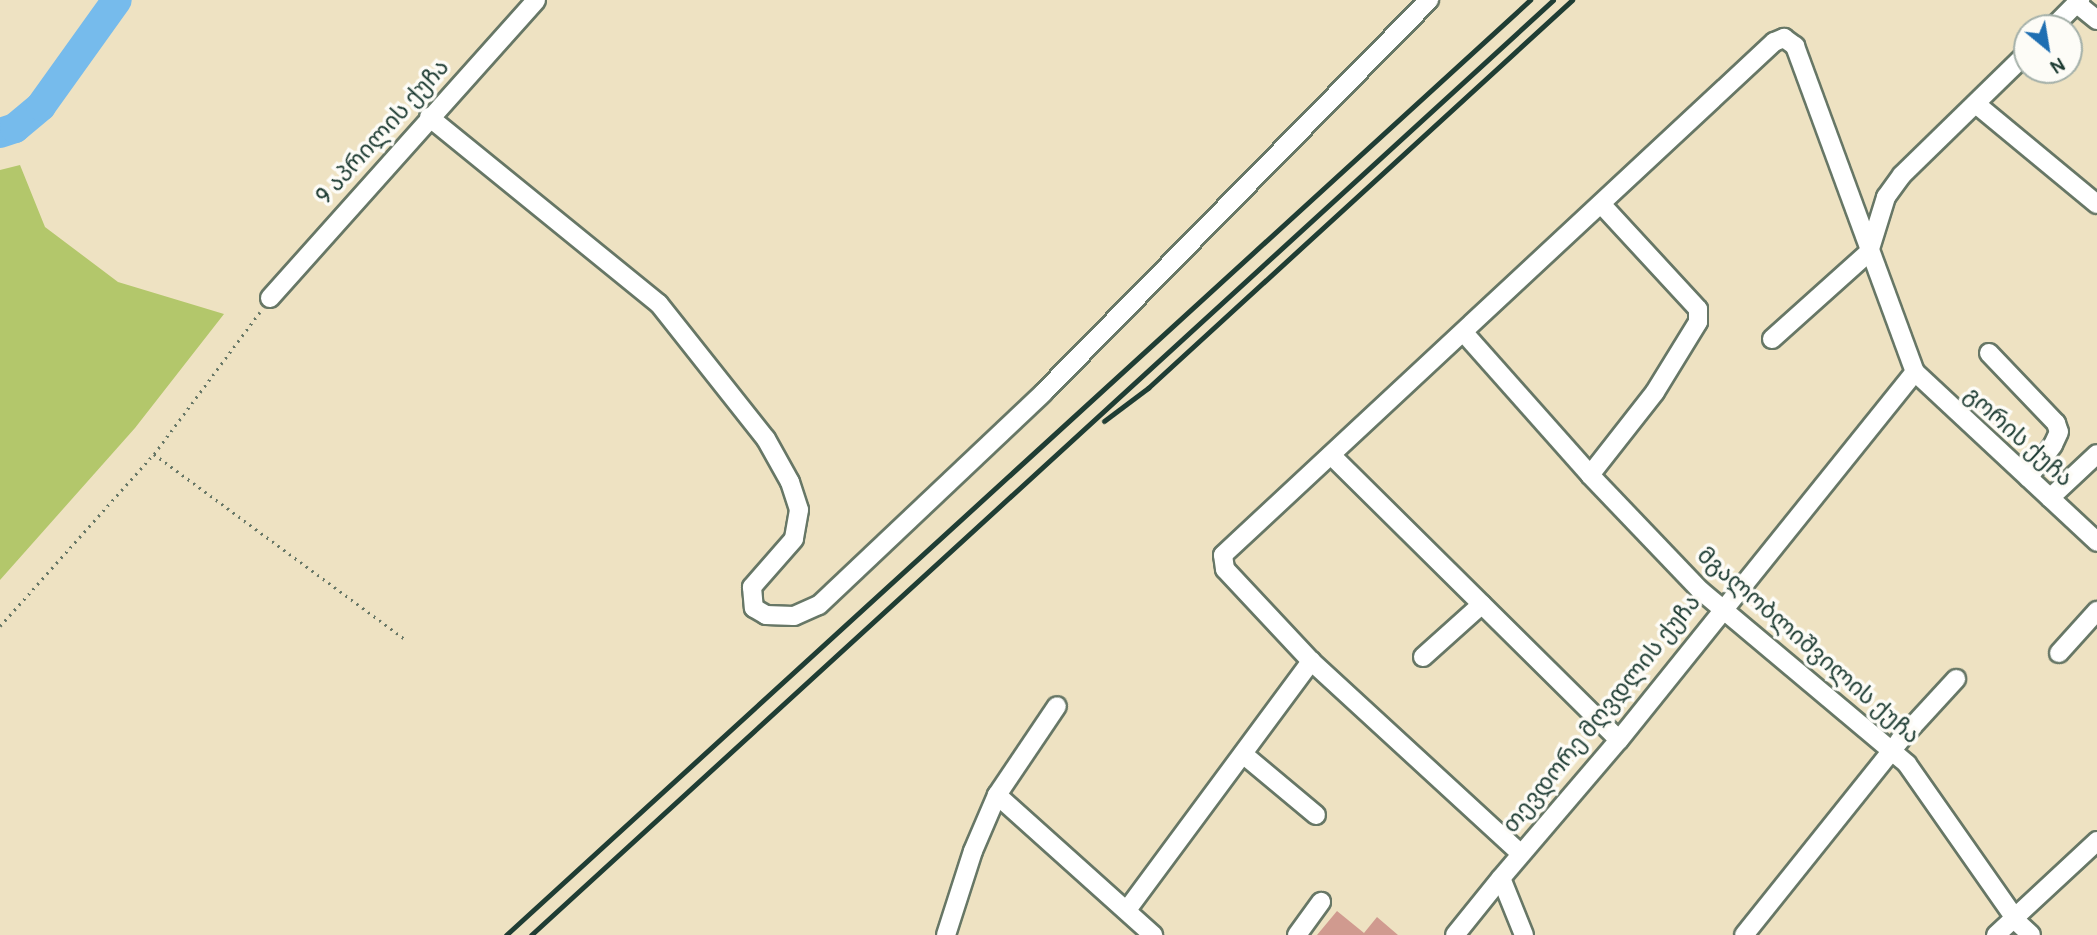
<!DOCTYPE html>
<meta charset="utf-8">
<style>
body{margin:0}
#map{position:relative;width:2097px;height:935px;overflow:hidden;background:#eee2c2;font-family:Pangolin,"Noto Sans Georgian",sans-serif}
div>[style]{position:absolute}
.green>*{inset:0;background:#b3c76b}
.river>*{height:30px;margin:-15px;padding:0 15px;transform-origin:15px;border-radius:15px;background:#76bbec}
.building>*{inset:0;background:#d09a8f}
.path>*{height:2.5px;margin-top:-1.25px;transform-origin:0;background:repeating-linear-gradient(90deg,#677766 0 2px,transparent 0 7px)}
.roads{filter:drop-shadow(2px 0 #677766) drop-shadow(-2px 0 #677766) drop-shadow(0 2px #677766) drop-shadow(0 -2px #677766)}
.minor>*{height:18px;margin:-9px;padding:0 9px;transform-origin:9px;border-radius:9px;background:#fff}
.rail>*{height:5px;margin:-2.5px;padding:0 2.5px;transform-origin:2.5px;border-radius:2.5px;background:#1f3d34}
span{translate:-50% -50%;white-space:nowrap;text-align:center;line-height:1.15;-webkit-text-stroke:7px #fdfcf7;paint-order:stroke}
.street-label{font-size:23px;color:#1f3d34}
.north{position:absolute;left:2013px;top:14px;width:70px;height:70px;box-sizing:border-box;background:#fdfcf7;border:2px solid #a4b0a9;border-radius:50%;rotate:150deg;font-size:19px;font-weight:700;line-height:28px;text-align:center;color:#1f3d34}
.north::after{content:'';display:block;margin:auto;width:24px;height:32px;background:#1f6fb2;clip-path:polygon(50% 0,100% 100%,50% 72%,0 100%)}
</style>
<div id="map">
<div class="green">
<i style="clip-path:polygon(20px 165px,45px 227px,118px 282px,224px 314px,135px 428px,0 580px,0 170px)"></i>
</div>
<div class="river">
<i style="left:0;top:133px;width:16px;rotate:-18deg"></i>
<i style="left:15px;top:128px;width:34px;rotate:-40deg"></i>
<i style="left:41px;top:106px;width:130px;rotate:-54.4deg"></i>
</div>
<div class="building">
<i style="clip-path:polygon(1337px 911px,1364px 933px,1377px 917px,1398px 935px,1317px 935px)"></i>
</div>
<div class="path">
<i style="left:154px;top:454px;width:312px;rotate:36.4deg"></i>
<i style="left:0;top:626px;width:231px;rotate:-48.2deg"></i>
<i style="left:154px;top:454px;width:177px;rotate:-53.3deg"></i>
</div>
<div class="roads">
<div class="minor">
<i style="left:2076px;top:3px;width:27px;rotate:39deg"></i>
<i style="left:2052px;top:28px;width:40px;rotate:-45deg"></i>
<i style="left:1976px;top:104px;width:157px;rotate:39.6deg"></i>
<i style="left:429px;top:117px;width:296px;rotate:39.1deg"></i>
<i style="left:659px;top:304px;width:172px;rotate:51.6deg"></i>
<i style="left:766px;top:439px;width:49px;rotate:60.8deg"></i>
<i style="left:790px;top:482px;width:29px;rotate:72deg"></i>
<i style="left:799px;top:510px;width:29px;rotate:100deg"></i>
<i style="left:794px;top:539px;width:64px;rotate:131.2deg"></i>
<i style="left:752px;top:587px;width:21px;rotate:85deg"></i>
<i style="left:754px;top:608px;width:14px;rotate:30deg"></i>
<i style="left:766px;top:615px;width:28px;rotate:2deg"></i>
<i style="left:794px;top:616px;width:27px;rotate:-24deg"></i>
<i style="left:819px;top:605px;width:308px;rotate:-43.4deg"></i>
<i style="left:1043px;top:393px;width:551px;rotate:-45.51deg"></i>
<i style="left:1869px;top:252px;width:58px;rotate:-72.8deg"></i>
<i style="left:1886px;top:197px;width:27px;rotate:-54deg"></i>
<i style="left:1902px;top:175px;width:175px;rotate:-44.3deg"></i>
<i style="left:270px;top:298px;width:399px;rotate:-48.2deg"></i>
<i style="left:1465px;top:334px;width:188px;rotate:48.4deg"></i>
<i style="left:1590px;top:475px;width:161px;rotate:46.3deg"></i>
<i style="left:1701px;top:591px;width:269px;rotate:40deg"></i>
<i style="left:1907px;top:764px;width:188px;rotate:55deg"></i>
<i style="left:1772px;top:339px;width:130px;rotate:-41.9deg"></i>
<i style="left:1989px;top:353px;width:97px;rotate:46.3deg"></i>
<i style="left:2056px;top:423px;width:9px;rotate:72deg"></i>
<i style="left:2059px;top:432px;width:14px;rotate:115deg"></i>
<i style="left:2053px;top:445px;width:41px;rotate:127.1deg"></i>
<i style="left:1331px;top:455px;width:405px;rotate:44.7deg"></i>
<i style="left:1590px;top:475px;width:105px;rotate:-51.9deg"></i>
<i style="left:1655px;top:392px;width:82px;rotate:-58.4deg"></i>
<i style="left:1698px;top:322px;width:13px;rotate:-90deg"></i>
<i style="left:1698px;top:309px;width:142px;rotate:-132.7deg"></i>
<i style="left:2050px;top:498px;width:64px;rotate:-43.1deg"></i>
<i style="left:2059px;top:653px;width:57px;rotate:-47.9deg"></i>
<i style="left:1423px;top:657px;width:79px;rotate:-41.9deg"></i>
<i style="left:1243px;top:754px;width:95px;rotate:39.9deg"></i>
<i style="left:997px;top:795px;width:210px;rotate:41.9deg"></i>
<i style="left:1520px;top:853px;width:284px;rotate:-137.4deg"></i>
<i style="left:1311px;top:661px;width:126px;rotate:-133.1deg"></i>
<i style="left:1225px;top:569px;width:14px;rotate:-98deg"></i>
<i style="left:1223px;top:555px;width:753px;rotate:-42.95deg"></i>
<i style="left:1774px;top:42px;width:11px;rotate:-22deg"></i>
<i style="left:1784px;top:38px;width:14px;rotate:36deg"></i>
<i style="left:1795px;top:46px;width:347px;rotate:69.8deg"></i>
<i style="left:1915px;top:372px;width:249px;rotate:43deg"></i>
<i style="left:1127px;top:910px;width:310px;rotate:-53.5deg"></i>
<i style="left:2014px;top:919px;width:23px;rotate:43deg"></i>
<i style="left:946px;top:935px;width:88px;rotate:-72.2deg"></i>
<i style="left:973px;top:851px;width:61px;rotate:-66.8deg"></i>
<i style="left:997px;top:795px;width:107px;rotate:-56deg"></i>
<i style="left:1297px;top:935px;width:41px;rotate:-54deg"></i>
<i style="left:1455px;top:935px;width:73px;rotate:-51.1deg"></i>
<i style="left:1524px;top:935px;width:61px;rotate:-112deg"></i>
<i style="left:1501px;top:878px;width:182px;rotate:-49.5deg"></i>
<i style="left:1619px;top:740px;width:472px;rotate:-51.2deg"></i>
<i style="left:1744px;top:935px;width:250px;rotate:-51.3deg"></i>
<i style="left:1900px;top:740px;width:83px;rotate:-47.4deg"></i>
<i style="left:1996px;top:935px;width:138px;rotate:-42.9deg"></i>
</div>
</div>
<div class="rail">
<i style="left:1104px;top:421px;width:55px;rotate:-36.9deg"></i>
<i style="left:1148px;top:388px;width:575px;rotate:-42.46deg"></i>
<i style="left:506px;top:935px;width:1387px;rotate:-42.4deg"></i>
<i style="left:531px;top:935px;width:1385px;rotate:-42.45deg"></i>
</div>
<div class="street-label">
<span style="left:383px;top:132px;rotate:-48deg">9 აპრილის ქუჩა</span>
<span style="left:2018px;top:437px;rotate:42deg">გორის ქუჩა</span>
<span style="left:1808px;top:646px;rotate:41deg">მგალობლიშვილის ქუჩა</span>
<span style="left:1602px;top:714px;rotate:-51deg">თევდორე მღვდლის ქუჩა</span>
</div>
<div class="north">N</div>
</div>
